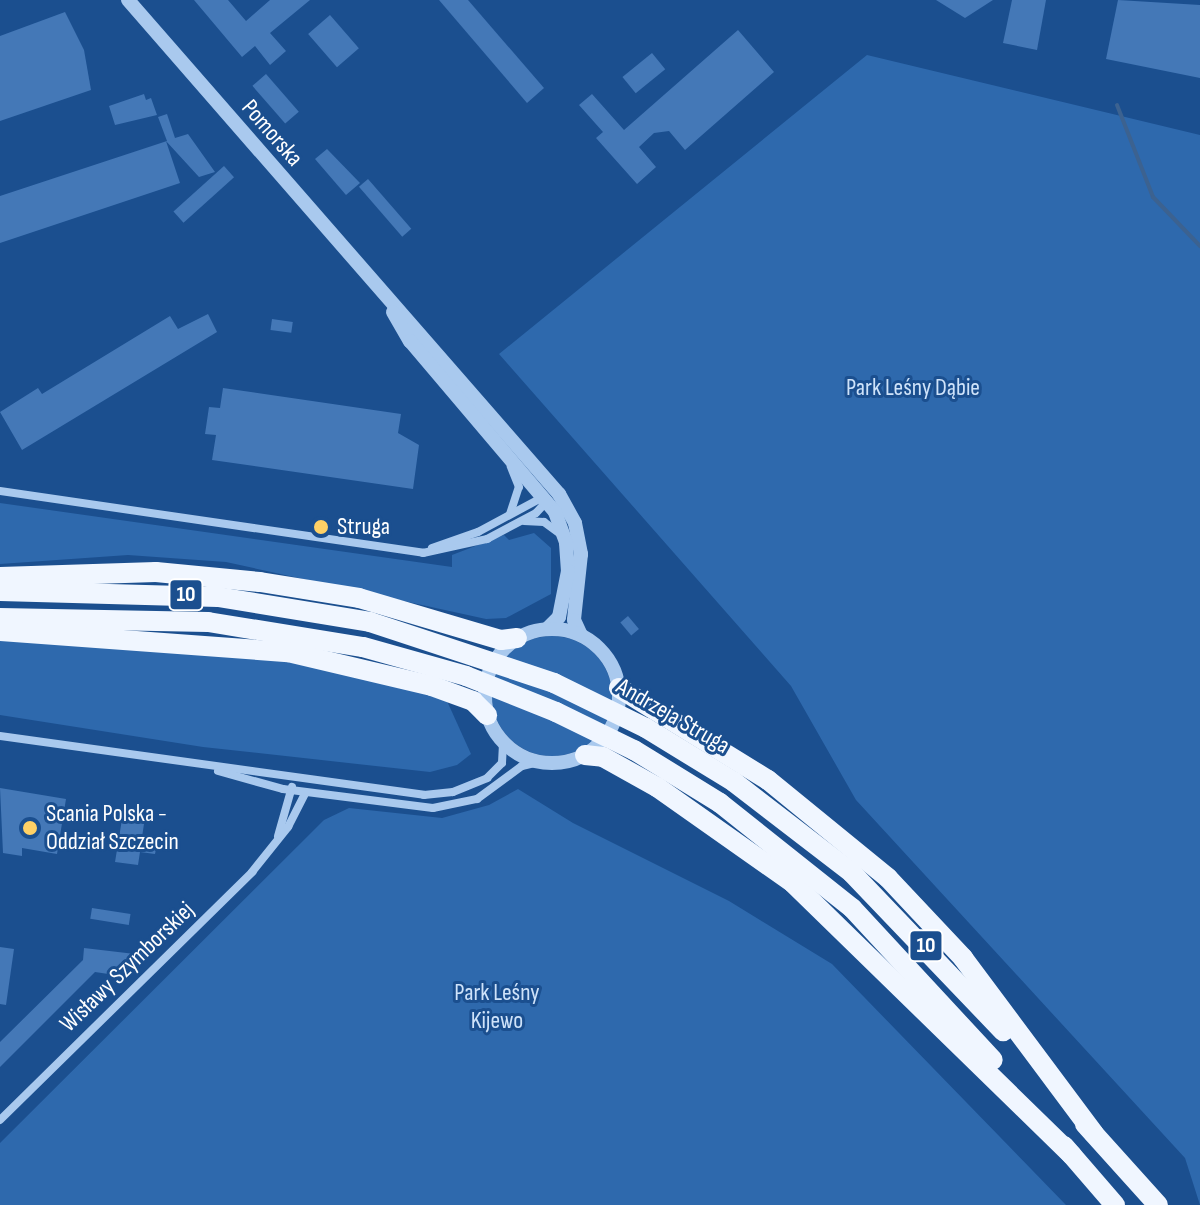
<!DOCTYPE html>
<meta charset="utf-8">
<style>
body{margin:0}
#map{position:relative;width:1200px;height:1205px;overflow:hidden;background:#1b4f8f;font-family:"Sofia Sans Condensed",sans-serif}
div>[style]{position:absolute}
.green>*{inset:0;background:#2e69ad}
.round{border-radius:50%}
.stream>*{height:4px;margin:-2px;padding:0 2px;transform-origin:2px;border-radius:2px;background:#3c6290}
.building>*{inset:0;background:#4478b7;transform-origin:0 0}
.minor>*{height:8px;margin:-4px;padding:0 4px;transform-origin:4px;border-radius:4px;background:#a9c9ee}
.tertiary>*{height:14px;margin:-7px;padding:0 7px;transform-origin:7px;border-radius:7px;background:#a9c9ee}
.tertiary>.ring{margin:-7px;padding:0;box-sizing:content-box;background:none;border:14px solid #a9c9ee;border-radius:50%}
.primary>*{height:20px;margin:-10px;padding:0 10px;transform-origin:10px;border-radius:10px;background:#f0f6ff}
.primary-bridge>*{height:20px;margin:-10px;padding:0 10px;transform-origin:10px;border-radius:10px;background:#f0f6ff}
.dots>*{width:22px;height:22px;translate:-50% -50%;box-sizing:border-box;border:4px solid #1b4f8f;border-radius:50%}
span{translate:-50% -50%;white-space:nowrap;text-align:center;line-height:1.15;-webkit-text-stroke:6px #1b4f8f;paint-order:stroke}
.shield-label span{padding:2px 6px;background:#1b4f8f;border:2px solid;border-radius:6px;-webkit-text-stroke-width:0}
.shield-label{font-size:22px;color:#fff;font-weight:700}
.street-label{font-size:24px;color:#fff}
.park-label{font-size:24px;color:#cfe3fa}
.poi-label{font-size:24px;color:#fff}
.left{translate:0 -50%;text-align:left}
</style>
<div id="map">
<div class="green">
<i style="clip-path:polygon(867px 55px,1200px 135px,1200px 1205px,1185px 1158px,856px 800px,791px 686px,499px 354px)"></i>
<i style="clip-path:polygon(0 503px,452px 567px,452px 555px,504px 535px,509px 540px,534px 533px,551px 548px,551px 594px,506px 618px,486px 619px,226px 562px,128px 555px,0 564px)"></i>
<i class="round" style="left:492px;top:636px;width:120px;height:120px"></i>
<i style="clip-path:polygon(0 639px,260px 656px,353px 672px,447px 701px,471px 754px,457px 765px,430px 772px,203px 747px,0 715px)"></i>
<i style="clip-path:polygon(518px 789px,573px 823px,729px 901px,832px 964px,1066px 1205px,0 1205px,0 1143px,324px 820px,349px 808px,442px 818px,489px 805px)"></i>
</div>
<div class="stream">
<i style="left:1117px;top:105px;width:99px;rotate:68.6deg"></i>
<i style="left:1153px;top:197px;width:68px;rotate:46.2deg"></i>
</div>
<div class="building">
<i style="clip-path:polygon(194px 0,228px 0,246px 21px,270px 0,310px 0,270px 33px,286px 51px,270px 65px,255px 46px,242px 57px)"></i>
<i style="clip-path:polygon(439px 0,468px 0,544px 88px,527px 103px)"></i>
<i style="clip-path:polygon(936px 0,993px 0,965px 18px)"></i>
<i style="clip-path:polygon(1012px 0,1046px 0,1037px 50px,1003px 43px)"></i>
<i style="clip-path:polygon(1118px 0,1200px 5px,1200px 78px,1106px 59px)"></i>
<i style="clip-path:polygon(65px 12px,84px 50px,91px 90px,0 121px,0 36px)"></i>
<i style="left:330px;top:15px;width:44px;height:29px;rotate:49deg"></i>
<i style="clip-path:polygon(738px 30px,774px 72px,685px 150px,669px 131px,654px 133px,639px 147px,656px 167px,637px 184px,596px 138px,603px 132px,579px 105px,592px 94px,624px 130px)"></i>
<i style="left:652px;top:53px;width:21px;height:38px;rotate:51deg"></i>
<i style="left:266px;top:74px;width:50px;height:18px;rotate:49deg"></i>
<i style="clip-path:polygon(144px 94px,146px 100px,151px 98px,157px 115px,115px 125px,109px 106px)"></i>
<i style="clip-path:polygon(167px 114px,175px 138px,188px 134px,215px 172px,199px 177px,166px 141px,180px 183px,0 243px,0 196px,167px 141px,158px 117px)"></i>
<i style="clip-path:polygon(327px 149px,360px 183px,346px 195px,315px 159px)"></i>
<i style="left:224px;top:166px;width:15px;height:68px;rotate:48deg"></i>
<i style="left:368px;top:179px;width:66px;height:12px;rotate:49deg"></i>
<i style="clip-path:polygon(208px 314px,217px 332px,22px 450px,0 412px,38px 388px,42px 394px,170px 316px,178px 329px)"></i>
<i style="left:272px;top:319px;width:21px;height:11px;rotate:8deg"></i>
<i style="clip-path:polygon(223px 388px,401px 414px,398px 433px,419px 445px,413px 489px,212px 460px,216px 435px,205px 434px,209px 407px,220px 408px)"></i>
<i style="left:628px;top:616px;width:17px;height:10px;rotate:50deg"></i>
<i style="clip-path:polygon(0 788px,66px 799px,57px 854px,22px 848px,22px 856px,3px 853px)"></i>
<i style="clip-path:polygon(124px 807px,146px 811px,142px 837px,158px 839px,155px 854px,140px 852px,138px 865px,115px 862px)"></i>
<i style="left:92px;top:908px;width:39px;height:11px;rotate:9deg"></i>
<i style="clip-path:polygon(0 947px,14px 949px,6px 1005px,0 1004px)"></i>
<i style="clip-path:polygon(84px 948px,135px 954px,115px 975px,95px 972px,0 1067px,0 1042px,83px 960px)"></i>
</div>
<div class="minor">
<i style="left:0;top:491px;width:428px;rotate:8.3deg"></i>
<i style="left:423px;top:553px;width:66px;rotate:-12.3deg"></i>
<i style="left:487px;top:539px;width:55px;rotate:-28deg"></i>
<i style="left:536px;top:513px;width:18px;rotate:-47deg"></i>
<i style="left:510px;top:514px;width:28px;rotate:-72deg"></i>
<i style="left:519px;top:487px;width:22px;rotate:-112deg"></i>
<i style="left:524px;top:521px;width:20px;rotate:3deg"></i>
<i style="left:544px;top:522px;width:19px;rotate:36deg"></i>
<i style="left:432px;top:548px;width:49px;rotate:-19.2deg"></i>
<i style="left:478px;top:532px;width:74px;rotate:-28.3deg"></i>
<i style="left:0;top:736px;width:428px;rotate:7.9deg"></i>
<i style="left:424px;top:795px;width:29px;rotate:-6deg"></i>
<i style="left:453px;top:792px;width:37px;rotate:-22deg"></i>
<i style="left:487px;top:778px;width:21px;rotate:-45deg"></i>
<i style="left:502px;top:763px;width:21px;rotate:-87deg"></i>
<i style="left:218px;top:771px;width:67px;rotate:15.5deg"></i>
<i style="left:283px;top:789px;width:151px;rotate:7.2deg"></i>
<i style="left:433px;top:808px;width:45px;rotate:-11.6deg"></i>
<i style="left:477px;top:799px;width:56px;rotate:-36.3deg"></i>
<i style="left:522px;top:766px;width:18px;rotate:-13deg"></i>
<i style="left:278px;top:836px;width:51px;rotate:-74.1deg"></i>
<i style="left:0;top:1120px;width:354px;rotate:-44.5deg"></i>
<i style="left:252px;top:872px;width:58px;rotate:-51.3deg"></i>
<i style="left:288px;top:827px;width:38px;rotate:-63deg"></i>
</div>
<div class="tertiary">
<i style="left:128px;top:0;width:656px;rotate:48.9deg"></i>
<i style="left:559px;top:494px;width:33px;rotate:61deg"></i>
<i style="left:575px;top:523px;width:32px;rotate:79deg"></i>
<i style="left:581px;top:554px;width:66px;rotate:96.1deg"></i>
<i style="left:574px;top:620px;width:17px;rotate:65deg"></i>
<i style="left:393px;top:312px;width:34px;rotate:60deg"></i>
<i style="left:410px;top:341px;width:224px;rotate:49.7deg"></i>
<i style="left:555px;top:512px;width:33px;rotate:70deg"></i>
<i style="left:566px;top:543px;width:28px;rotate:86deg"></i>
<i style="left:568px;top:571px;width:47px;rotate:101.1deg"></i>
<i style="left:559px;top:617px;width:17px;rotate:135deg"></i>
<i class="ring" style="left:485px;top:629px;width:120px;height:120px"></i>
</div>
<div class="primary">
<i style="left:0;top:577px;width:156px;rotate:-1.8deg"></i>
<i style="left:156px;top:572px;width:104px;rotate:5.5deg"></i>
<i style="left:260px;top:582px;width:100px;rotate:9.2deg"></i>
<i style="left:359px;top:598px;width:148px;rotate:16.5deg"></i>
<i style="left:501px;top:640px;width:16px;rotate:-7deg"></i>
<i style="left:0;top:591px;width:218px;rotate:1.6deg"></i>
<i style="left:218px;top:597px;width:154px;rotate:9.3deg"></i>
<i style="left:0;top:618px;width:208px;rotate:1.1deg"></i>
<i style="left:208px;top:622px;width:157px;rotate:9.2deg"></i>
<i style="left:0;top:631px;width:289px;rotate:4.2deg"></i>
<i style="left:288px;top:652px;width:148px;rotate:13.3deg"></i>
<i style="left:432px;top:686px;width:44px;rotate:20.1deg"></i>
<i style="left:473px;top:701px;width:20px;rotate:45deg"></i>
<i style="left:619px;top:688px;width:175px;rotate:31.7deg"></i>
<i style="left:768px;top:780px;width:155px;rotate:39.2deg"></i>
<i style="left:888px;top:878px;width:110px;rotate:46.8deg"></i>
<i style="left:963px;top:958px;width:219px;rotate:53.3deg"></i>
<i style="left:585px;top:755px;width:18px;rotate:6deg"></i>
<i style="left:603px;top:757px;width:62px;rotate:29.1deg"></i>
<i style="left:657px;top:787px;width:166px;rotate:35.2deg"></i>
<i style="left:793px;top:883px;width:390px;rotate:44.3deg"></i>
<i style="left:734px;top:782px;width:149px;rotate:37.6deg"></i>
<i style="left:852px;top:873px;width:219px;rotate:46.3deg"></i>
<i style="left:720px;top:803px;width:169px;rotate:38.5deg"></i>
<i style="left:852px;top:908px;width:207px;rotate:47.2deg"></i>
<i style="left:1085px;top:1124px;width:109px;rotate:48deg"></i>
<i style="left:1064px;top:1146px;width:78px;rotate:49.2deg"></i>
</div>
<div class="primary-bridge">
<i style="left:370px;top:622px;width:194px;rotate:18.3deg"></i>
<i style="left:554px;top:683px;width:102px;rotate:26.1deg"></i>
<i style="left:646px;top:728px;width:103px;rotate:31.5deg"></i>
<i style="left:363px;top:647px;width:107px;rotate:15.7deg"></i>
<i style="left:466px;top:676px;width:97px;rotate:21.8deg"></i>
<i style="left:556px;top:712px;width:87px;rotate:26deg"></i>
<i style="left:634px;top:750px;width:101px;rotate:31.6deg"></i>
</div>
<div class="dots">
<i style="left:321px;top:527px;background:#ffd166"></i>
<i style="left:30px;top:828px;background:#ffd166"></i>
</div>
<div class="shield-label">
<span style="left:186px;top:595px">10</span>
<span style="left:926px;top:946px">10</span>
</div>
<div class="street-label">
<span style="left:272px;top:133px;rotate:49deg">Pomorska</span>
<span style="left:673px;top:716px;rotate:30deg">Andrzeja Struga</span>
<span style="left:127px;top:967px;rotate:-44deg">Wisławy Szymborskiej</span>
</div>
<div class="park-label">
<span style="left:913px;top:388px">Park Leśny Dąbie</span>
<span style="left:497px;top:1007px">Park Leśny<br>Kijewo</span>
</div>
<div class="poi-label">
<span class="left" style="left:337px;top:527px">Struga</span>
<span class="left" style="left:46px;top:828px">Scania Polska -<br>Oddział Szczecin</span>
</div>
</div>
